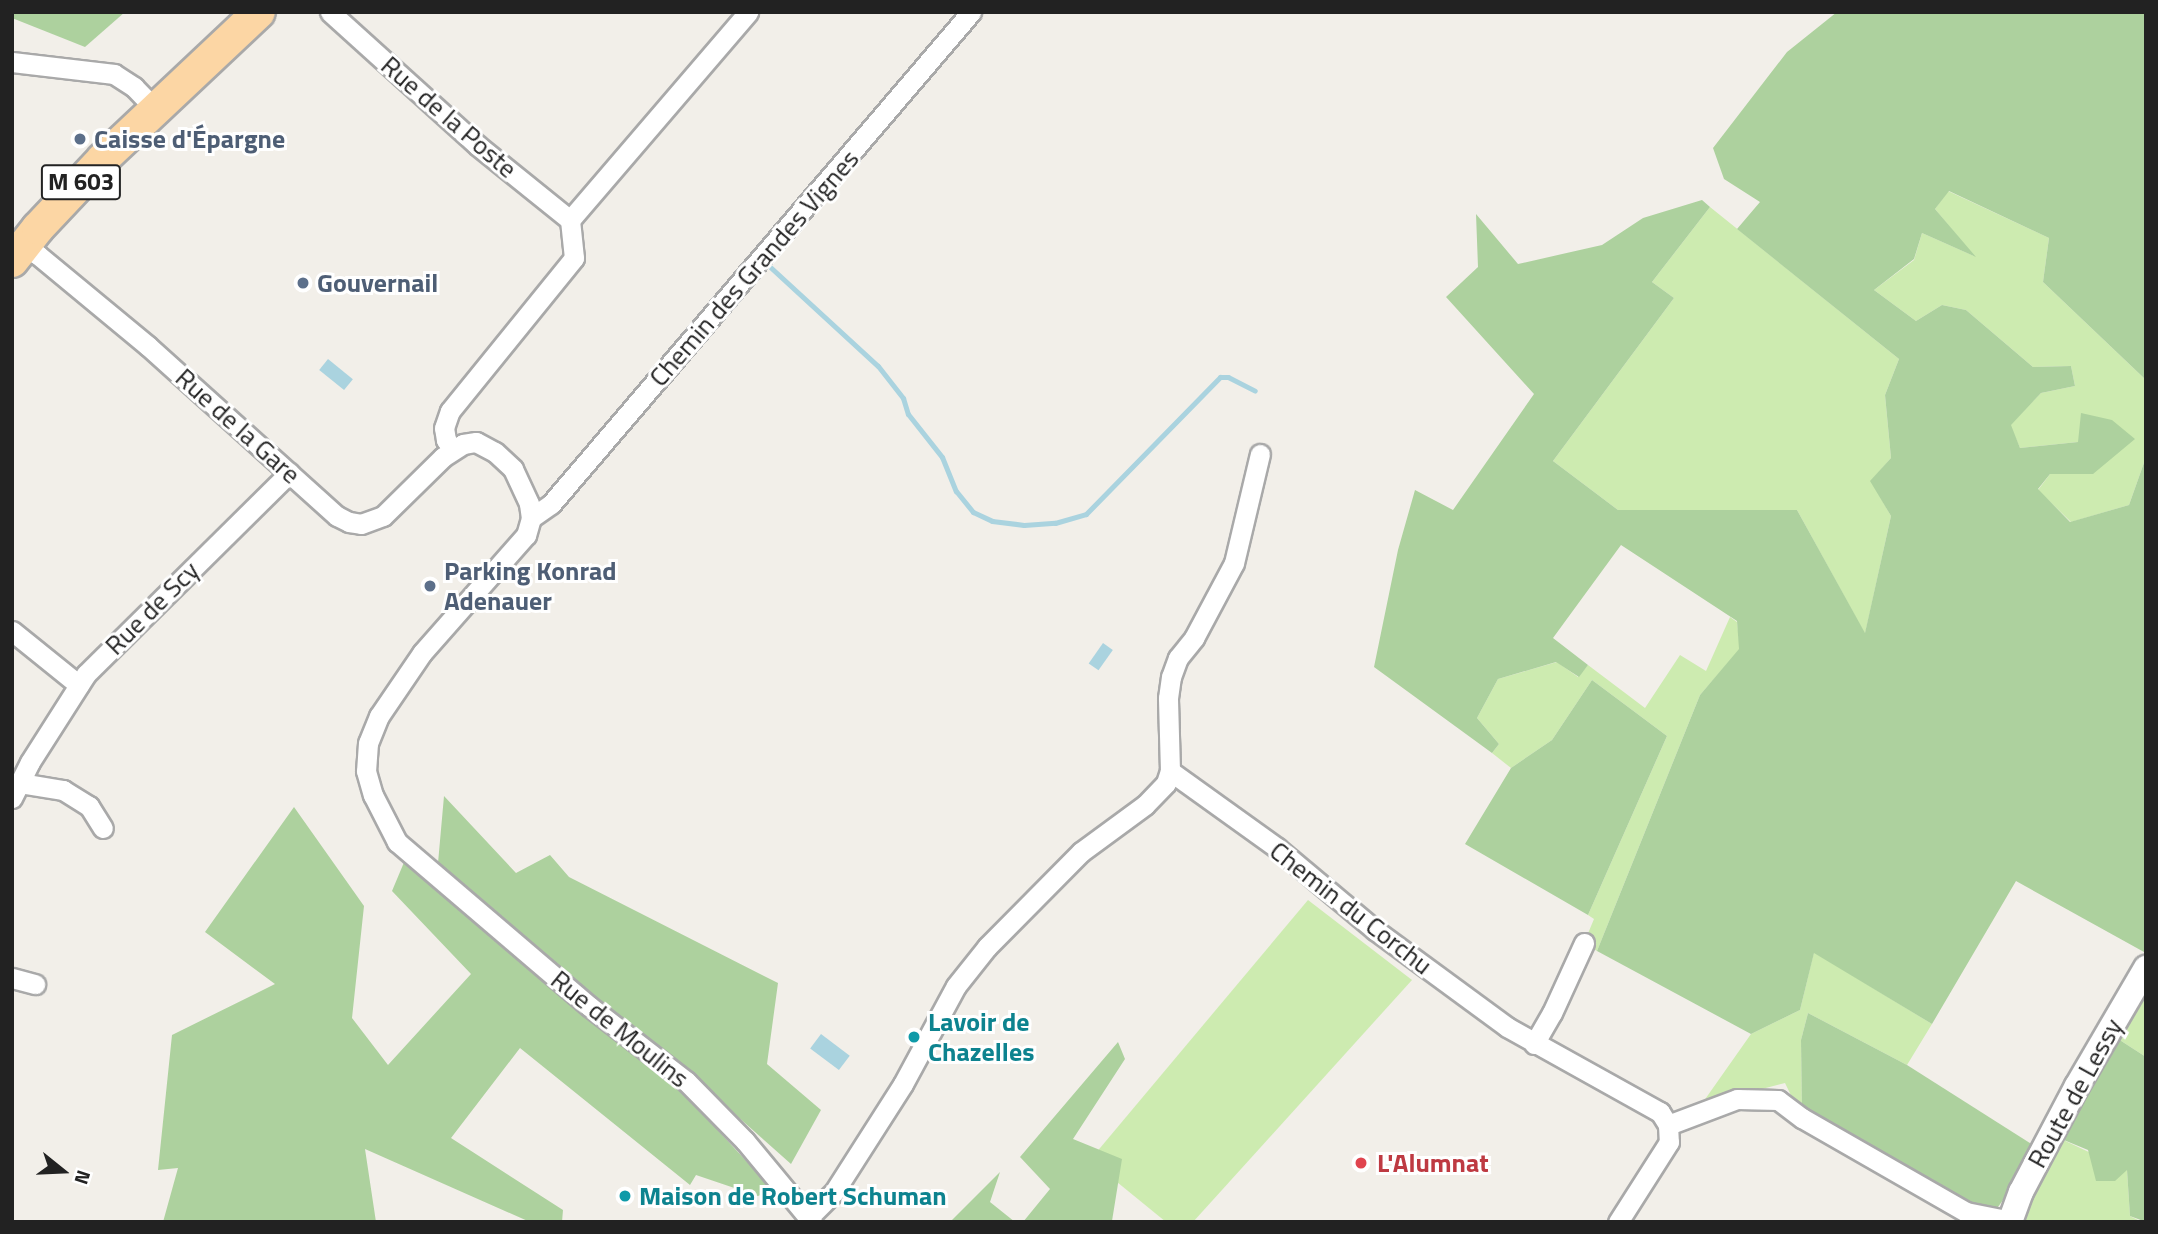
<!DOCTYPE html>
<meta charset="utf-8">
<style>
body{margin:0}
#map{position:relative;width:2158px;height:1234px;overflow:hidden;background:#f2efe9;font-family:"Titillium Web",sans-serif}
div>[style]{position:absolute}
.grass>*{inset:0;background:#cdebb0}
.forest>*{inset:0;background:#add19e}
.water>*{inset:0;background:#aad3df;transform-origin:0 0}
.stream>*{height:5px;margin:-2.5px;padding:0 2.5px;transform-origin:2.5px;border-radius:2.5px;background:#aad3df}
.roads{filter:drop-shadow(2px 0 #a9a9a9) drop-shadow(-2px 0 #a9a9a9) drop-shadow(0 2px #a9a9a9) drop-shadow(0 -2px #a9a9a9)}
.minor>*{height:19px;margin:-9.5px;padding:0 9.5px;transform-origin:9.5px;border-radius:9.5px;background:#fff}
.tertiary>*{height:24px;margin:-12px;padding:0 12px;transform-origin:12px;border-radius:12px;background:#fff}
.primary>*{height:32px;margin:-16px;padding:0 16px;transform-origin:16px;border-radius:16px;background:#fcd6a4}
.dots>*{width:19px;height:19px;translate:-50% -50%;box-sizing:border-box;border:4px solid #fff;border-radius:50%}
span{translate:-50% -50%;white-space:nowrap;text-align:center;line-height:1.15;-webkit-text-stroke:6px #fff;paint-order:stroke}
.shield-label span{padding:2px 5px;background:#fff;border:2px solid;border-radius:5px;-webkit-text-stroke-width:0}
.shield-label{font-size:24px;color:#222;font-weight:700}
.street-label{font-size:26px;color:#222}
.service-label{font-size:26px;color:#4e5e75;font-weight:700}
.left{translate:0 -50%;text-align:left}
.culture-label{font-size:26px;color:#0d838f;font-weight:700}
.health-label{font-size:26px;color:#be3a42;font-weight:700}
.frame{position:absolute;inset:0;border:14px solid #222;pointer-events:none}
.north{position:absolute;left:28px;top:1136px;width:70px;height:70px;-webkit-text-stroke:5px #fff;paint-order:stroke;rotate:108deg;font-size:19px;font-weight:700;line-height:28px;text-align:center;color:#222}
.north::after{content:'';display:block;margin:auto;width:24px;height:32px;background:#222;clip-path:polygon(50% 0,100% 100%,50% 72%,0 100%)}
</style>
<div id="map">
<div class="grass">
<i style="clip-path:polygon(1948px 191px,2049px 238px,2043px 282px,2146px 380px,2146px 457px,2129px 505px,2071px 522px,2038px 490px,2050px 474px,2093px 474px,2078px 442px,2020px 448px,2010px 425px,2041px 393px,2075px 386px,2071px 366px,2033px 367px,1966px 310px,1942px 305px,1916px 321px,1874px 290px,1914px 260px,1922px 233px,1974px 256px,1935px 209px)"></i>
<i style="clip-path:polygon(1710px 207px,1899px 359px,1885px 395px,1891px 458px,1871px 481px,1891px 516px,1865px 634px,1797px 510px,1618px 510px,1553px 461px,1674px 298px,1652px 282px)"></i>
<i style="clip-path:polygon(1730px 617px,1737px 622px,1740px 649px,1700px 695px,1597px 951px,1584px 943px,1594px 919px,1588px 915px,1667px 736px,1592px 680px,1552px 740px,1511px 768px,1492px 753px,1499px 744px,1477px 718px,1498px 679px,1557px 662px,1578px 677px,1588px 665px,1645px 708px,1680px 655px,1706px 671px)"></i>
<i style="clip-path:polygon(1308px 900px,1412px 980px,1193px 1222px,1166px 1222px,1090px 1160px)"></i>
<i style="clip-path:polygon(1814px 952px,1932px 1024px,1907px 1065px,1808px 1013px,1801px 1040px,1802px 1118px,1785px 1083px,1701px 1105px,1751px 1034px,1800px 1010px)"></i>
<i style="clip-path:polygon(2146px 984px,2146px 1057px,2115px 1037px)"></i>
<i style="clip-path:polygon(2059px 1138px,2127px 1170px,2130px 1216px,2142px 1222px,2019px 1222px)"></i>
</div>
<div class="forest">
<i style="clip-path:polygon(12px 12px,125px 12px,85px 47px,12px 18px)"></i>
<i style="clip-path:polygon(1837px 12px,2146px 12px,2146px 380px,2043px 282px,2049px 238px,1949px 191px,1935px 209px,1976px 257px,1922px 233px,1914px 259px,1874px 290px,1916px 321px,1942px 305px,1966px 310px,2033px 367px,2071px 366px,2075px 386px,2041px 393px,2011px 425px,2020px 448px,2078px 442px,2081px 413px,2112px 420px,2135px 439px,2093px 474px,2050px 474px,2038px 489px,2070px 522px,2129px 505px,2146px 457px,2146px 948px,2144px 952px,2016px 881px,1932px 1024px,1814px 953px,1800px 1010px,1751px 1034px,1597px 951px,1700px 695px,1739px 649px,1737px 621px,1621px 545px,1553px 638px,1588px 665px,1579px 677px,1556px 662px,1498px 679px,1477px 718px,1499px 744px,1492px 753px,1374px 667px,1398px 550px,1415px 490px,1453px 510px,1534px 394px,1446px 297px,1478px 267px,1476px 214px,1518px 264px,1602px 245px,1643px 218px,1702px 200px,1710px 207px,1652px 282px,1674px 298px,1553px 461px,1618px 510px,1797px 510px,1865px 633px,1891px 516px,1870px 481px,1891px 458px,1885px 395px,1899px 359px,1737px 229px,1760px 202px,1724px 179px,1713px 148px,1787px 52px)"></i>
<i style="clip-path:polygon(1592px 680px,1667px 736px,1588px 915px,1465px 844px,1511px 768px,1552px 740px)"></i>
<i style="clip-path:polygon(444px 796px,516px 873px,550px 855px,569px 877px,778px 983px,767px 1064px,821px 1110px,791px 1164px,692px 1076px,556px 969px,438px 863px)"></i>
<i style="clip-path:polygon(294px 807px,364px 906px,352px 1018px,388px 1065px,471px 974px,392px 891px,405px 860px,678px 1087px,773px 1190px,758px 1196px,696px 1175px,690px 1185px,520px 1048px,451px 1138px,563px 1210px,562px 1222px,530px 1222px,365px 1149px,376px 1222px,163px 1222px,178px 1168px,158px 1170px,172px 1035px,275px 984px,205px 932px)"></i>
<i style="clip-path:polygon(1808px 1013px,1907px 1065px,2033px 1145px,2011px 1189px,1990px 1218px,1802px 1118px,1801px 1040px)"></i>
<i style="clip-path:polygon(2115px 1037px,2146px 1057px,2146px 1222px,2130px 1216px,2127px 1170px,2115px 1181px,2096px 1181px,2088px 1150px,2059px 1138px)"></i>
<i style="clip-path:polygon(1118px 1042px,1125px 1059px,1073px 1139px,1122px 1159px,1112px 1221px,1023px 1222px,1050px 1189px,1020px 1157px)"></i>
<i style="clip-path:polygon(1000px 1172px,990px 1202px,1015px 1222px,950px 1222px)"></i>
</div>
<div class="water">
<i style="left:328px;top:359px;width:32px;height:14px;rotate:39deg"></i>
<i style="left:1103px;top:643px;width:12px;height:25px;rotate:35deg"></i>
<i style="left:821px;top:1034px;width:36px;height:18px;rotate:37deg"></i>
</div>
<div class="stream">
<i style="left:768px;top:265px;width:149px;rotate:42.6deg"></i>
<i style="left:878px;top:366px;width:41px;rotate:52deg"></i>
<i style="left:903px;top:398px;width:17px;rotate:73deg"></i>
<i style="left:908px;top:414px;width:55px;rotate:51.7deg"></i>
<i style="left:942px;top:457px;width:37px;rotate:68deg"></i>
<i style="left:956px;top:491px;width:27px;rotate:51deg"></i>
<i style="left:973px;top:512px;width:21px;rotate:25deg"></i>
<i style="left:992px;top:521px;width:32px;rotate:7deg"></i>
<i style="left:1024px;top:525px;width:31px;rotate:-4deg"></i>
<i style="left:1055px;top:523px;width:32px;rotate:-16deg"></i>
<i style="left:1086px;top:514px;width:192px;rotate:-45.6deg"></i>
<i style="left:1220px;top:377px;width:8px"></i>
<i style="left:1228px;top:377px;width:30px;rotate:27deg"></i>
</div>
<div class="roads">
<div class="minor">
<i style="left:330px;top:12px;width:198px;rotate:42.1deg"></i>
<i style="left:477px;top:145px;width:119px;rotate:38.9deg"></i>
<i style="left:12px;top:62px;width:103px;rotate:6.7deg"></i>
<i style="left:114px;top:74px;width:24px;rotate:33deg"></i>
<i style="left:134px;top:87px;width:30px;rotate:46deg"></i>
<i style="left:570px;top:220px;width:274px;rotate:-49.4deg"></i>
<i style="left:23px;top:247px;width:17px;rotate:28deg"></i>
<i style="left:38px;top:255px;width:143px;rotate:39.6deg"></i>
<i style="left:148px;top:346px;width:254px;rotate:42deg"></i>
<i style="left:337px;top:516px;width:13px;rotate:27deg"></i>
<i style="left:349px;top:522px;width:12px;rotate:9deg"></i>
<i style="left:361px;top:524px;width:23px;rotate:-20deg"></i>
<i style="left:383px;top:516px;width:84px;rotate:-44.5deg"></i>
<i style="left:443px;top:457px;width:24px;rotate:-33deg"></i>
<i style="left:463px;top:444px;width:13px;rotate:-9deg"></i>
<i style="left:476px;top:442px;width:21px;rotate:28deg"></i>
<i style="left:495px;top:452px;width:25px;rotate:43deg"></i>
<i style="left:513px;top:469px;width:38px;rotate:65deg"></i>
<i style="left:529px;top:504px;width:14px;rotate:82deg"></i>
<i style="left:531px;top:518px;width:18px;rotate:106deg"></i>
<i style="left:526px;top:535px;width:157px;rotate:131.4deg"></i>
<i style="left:422px;top:653px;width:76px;rotate:124.3deg"></i>
<i style="left:379px;top:716px;width:29px;rotate:112deg"></i>
<i style="left:368px;top:743px;width:28px;rotate:94deg"></i>
<i style="left:366px;top:771px;width:25px;rotate:74deg"></i>
<i style="left:373px;top:795px;width:53px;rotate:62.9deg"></i>
<i style="left:397px;top:842px;width:253px;rotate:40.5deg"></i>
<i style="left:589px;top:1006px;width:123px;rotate:37.7deg"></i>
<i style="left:686px;top:1081px;width:84px;rotate:45.5deg"></i>
<i style="left:745px;top:1141px;width:105px;rotate:50.4deg"></i>
<i style="left:452px;top:448px;width:10px;rotate:-127deg"></i>
<i style="left:446px;top:440px;width:12px;rotate:-99deg"></i>
<i style="left:444px;top:428px;width:18px;rotate:-71deg"></i>
<i style="left:450px;top:411px;width:197px;rotate:-51deg"></i>
<i style="left:574px;top:258px;width:38px;rotate:-96deg"></i>
<i style="left:531px;top:518px;width:24px;rotate:-35deg"></i>
<i style="left:551px;top:504px;width:647px;rotate:-49.51deg"></i>
<i style="left:12px;top:631px;width:86px;rotate:38.9deg"></i>
<i style="left:1170px;top:771px;width:132px;rotate:35.7deg"></i>
<i style="left:1277px;top:848px;width:128px;rotate:39.9deg"></i>
<i style="left:1375px;top:930px;width:164px;rotate:36.3deg"></i>
<i style="left:1507px;top:1027px;width:175px;rotate:29.1deg"></i>
<i style="left:1660px;top:1112px;width:15px;rotate:58deg"></i>
<i style="left:1668px;top:1125px;width:17px;rotate:87deg"></i>
<i style="left:1669px;top:1142px;width:95px;rotate:122.5deg"></i>
<i style="left:20px;top:783px;width:44px;rotate:9.2deg"></i>
<i style="left:63px;top:790px;width:31px;rotate:32deg"></i>
<i style="left:89px;top:806px;width:26px;rotate:58deg"></i>
<i style="left:12px;top:798px;width:40px;rotate:-63.4deg"></i>
<i style="left:30px;top:762px;width:104px;rotate:-57.5deg"></i>
<i style="left:86px;top:674px;width:286px;rotate:-44.7deg"></i>
<i style="left:12px;top:978px;width:24px;rotate:15deg"></i>
<i style="left:1534px;top:1044px;width:36px;rotate:-60deg"></i>
<i style="left:1552px;top:1013px;width:77px;rotate:-65.4deg"></i>
<i style="left:1668px;top:1125px;width:74px;rotate:-20.6deg"></i>
<i style="left:1737px;top:1099px;width:41px;rotate:1.4deg"></i>
<i style="left:1778px;top:1100px;width:30px;rotate:37deg"></i>
<i style="left:1802px;top:1118px;width:189px;rotate:29.8deg"></i>
<i style="left:1966px;top:1212px;width:46px;rotate:11.3deg"></i>
<i style="left:809px;top:1217px;width:35px;rotate:-45deg"></i>
<i style="left:834px;top:1192px;width:128px;rotate:-57.4deg"></i>
<i style="left:903px;top:1084px;width:111px;rotate:-61.6deg"></i>
<i style="left:956px;top:986px;width:50px;rotate:-51.5deg"></i>
<i style="left:987px;top:947px;width:134px;rotate:-45.3deg"></i>
<i style="left:1081px;top:852px;width:79px;rotate:-36.3deg"></i>
<i style="left:1145px;top:805px;width:30px;rotate:-46deg"></i>
<i style="left:1166px;top:783px;width:13px;rotate:-72deg"></i>
<i style="left:1170px;top:771px;width:73px;rotate:-91.6deg"></i>
<i style="left:1168px;top:698px;width:21px;rotate:-82deg"></i>
<i style="left:1171px;top:677px;width:20px;rotate:-70deg"></i>
<i style="left:1178px;top:658px;width:26px;rotate:-51deg"></i>
<i style="left:1194px;top:638px;width:85px;rotate:-61.9deg"></i>
<i style="left:1234px;top:563px;width:112px;rotate:-76.6deg"></i>
</div>
<div class="tertiary">
<i style="left:2010px;top:1222px;width:32px;rotate:-70deg"></i>
<i style="left:2021px;top:1192px;width:120px;rotate:-62.2deg"></i>
<i style="left:2077px;top:1086px;width:137px;rotate:-59.7deg"></i>
</div>
<div class="primary">
<i style="left:12px;top:261px;width:42px;rotate:-51.8deg"></i>
<i style="left:38px;top:228px;width:95px;rotate:-46.7deg"></i>
<i style="left:103px;top:159px;width:214px;rotate:-43.3deg"></i>
</div>
</div>
<div class="dots">
<i style="left:80px;top:139px;background:#5c6f8a"></i>
<i style="left:303px;top:283px;background:#5c6f8a"></i>
<i style="left:430px;top:586px;background:#5c6f8a"></i>
<i style="left:914px;top:1037px;background:#0f9aa8"></i>
<i style="left:1361px;top:1163px;background:#e0444e"></i>
<i style="left:625px;top:1196px;background:#0f9aa8"></i>
</div>
<div class="shield-label">
<span style="left:81px;top:182px">M 603</span>
</div>
<div class="street-label">
<span style="left:449px;top:117px;rotate:41deg">Rue de la Poste</span>
<span style="left:754px;top:268px;rotate:-49deg">Chemin des Grandes Vignes</span>
<span style="left:238px;top:426px;rotate:42deg">Rue de la Gare</span>
<span style="left:152px;top:608px;rotate:-45deg">Rue de Scy</span>
<span style="left:1351px;top:908px;rotate:38deg">Chemin du Corchu</span>
<span style="left:620px;top:1029px;rotate:39deg">Rue de Moulins</span>
<span style="left:2075px;top:1093px;rotate:-61deg">Route de Lessy</span>
</div>
<div class="service-label">
<span class="left" style="left:94px;top:139px">Caisse d'Épargne</span>
<span class="left" style="left:317px;top:283px">Gouvernail</span>
<span class="left" style="left:444px;top:586px">Parking Konrad<br>Adenauer</span>
</div>
<div class="culture-label">
<span class="left" style="left:928px;top:1037px">Lavoir de<br>Chazelles</span>
<span class="left" style="left:639px;top:1196px">Maison de Robert Schuman</span>
</div>
<div class="health-label">
<span class="left" style="left:1377px;top:1163px">L'Alumnat</span>
</div>
<div class="frame"></div>
<div class="north">N</div>
</div>
